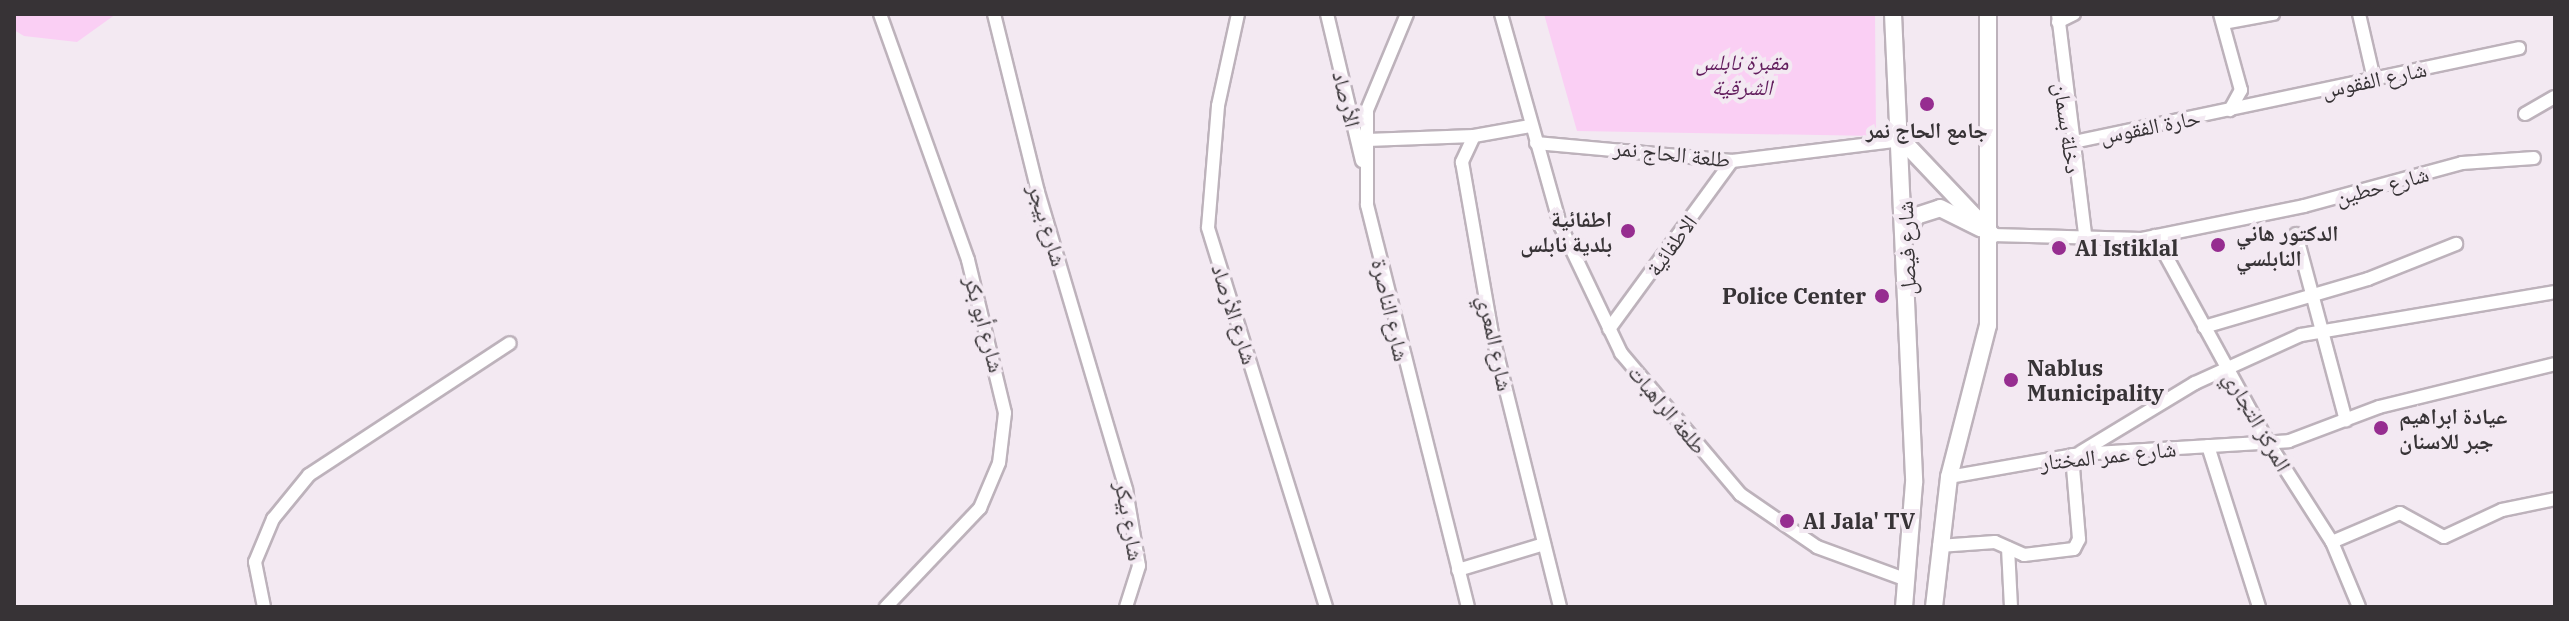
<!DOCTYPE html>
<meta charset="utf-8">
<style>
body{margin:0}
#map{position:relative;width:2569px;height:621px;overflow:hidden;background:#f3e9f2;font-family:"IBM Plex Serif","Noto Naskh Arabic",serif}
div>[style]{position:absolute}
.green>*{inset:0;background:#facff4}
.roads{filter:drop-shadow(2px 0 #bdb2bb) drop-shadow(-2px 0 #bdb2bb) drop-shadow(0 2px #bdb2bb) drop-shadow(0 -2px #bdb2bb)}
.minor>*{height:12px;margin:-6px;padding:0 6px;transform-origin:6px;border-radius:6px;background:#fff}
.secondary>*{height:16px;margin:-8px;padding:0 8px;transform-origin:8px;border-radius:8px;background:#fff}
.dots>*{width:22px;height:22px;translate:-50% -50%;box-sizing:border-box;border:4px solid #f3e9f2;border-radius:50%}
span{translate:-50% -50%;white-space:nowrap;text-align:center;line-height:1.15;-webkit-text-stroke:8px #f3e9f2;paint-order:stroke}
.park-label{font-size:22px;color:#611c5c;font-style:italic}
.street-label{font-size:22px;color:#373336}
.poi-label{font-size:22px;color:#373336;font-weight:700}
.right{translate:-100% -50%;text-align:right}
.left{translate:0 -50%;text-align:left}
.frame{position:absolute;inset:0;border:16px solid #373336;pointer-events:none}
</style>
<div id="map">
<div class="green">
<i style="clip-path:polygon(14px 14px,116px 14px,77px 42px,24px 36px,14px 30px)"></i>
<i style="clip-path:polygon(1544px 14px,1875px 14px,1876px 136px,1577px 131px)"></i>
</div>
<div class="roads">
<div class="minor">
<i style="left:880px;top:14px;width:261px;rotate:70.3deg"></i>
<i style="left:968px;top:260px;width:157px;rotate:76.4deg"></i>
<i style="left:1005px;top:413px;width:50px;rotate:96.8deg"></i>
<i style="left:999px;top:463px;width:49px;rotate:112.9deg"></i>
<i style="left:980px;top:508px;width:137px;rotate:133.5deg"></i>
<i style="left:994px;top:14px;width:183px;rotate:76.1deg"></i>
<i style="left:1038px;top:192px;width:311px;rotate:73.5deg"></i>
<i style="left:1126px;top:490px;width:77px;rotate:80.3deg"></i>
<i style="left:1139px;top:566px;width:43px;rotate:107.6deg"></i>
<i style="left:1238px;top:14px;width:94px;rotate:102.3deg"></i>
<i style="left:1218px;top:106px;width:122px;rotate:94.7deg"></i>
<i style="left:1208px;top:228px;width:397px;rotate:72.7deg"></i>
<i style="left:1327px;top:14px;width:151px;rotate:76.6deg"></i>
<i style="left:1407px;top:14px;width:104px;rotate:112.6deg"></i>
<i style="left:1367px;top:110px;width:95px;rotate:90deg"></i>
<i style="left:1367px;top:205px;width:414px;rotate:75.9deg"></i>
<i style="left:1501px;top:14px;width:221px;rotate:74.3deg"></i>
<i style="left:1561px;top:227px;width:140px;rotate:64.5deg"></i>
<i style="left:1621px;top:353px;width:185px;rotate:49.8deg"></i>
<i style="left:1740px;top:494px;width:93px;rotate:34.5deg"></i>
<i style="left:1817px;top:547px;width:96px;rotate:20.1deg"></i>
<i style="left:2058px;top:14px;width:230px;rotate:83deg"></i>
<i style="left:2220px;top:14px;width:79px;rotate:74.6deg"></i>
<i style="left:2241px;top:90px;width:23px;rotate:119deg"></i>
<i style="left:2359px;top:14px;width:67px;rotate:77deg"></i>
<i style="left:2058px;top:22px;width:18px;rotate:-27deg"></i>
<i style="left:2223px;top:23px;width:51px;rotate:-10.2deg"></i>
<i style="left:2525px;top:114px;width:34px;rotate:-30deg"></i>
<i style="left:1530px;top:126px;width:57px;rotate:169.9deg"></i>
<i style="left:1474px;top:136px;width:29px;rotate:115deg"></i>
<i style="left:1462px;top:162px;width:175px;rotate:80.1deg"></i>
<i style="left:1492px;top:334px;width:281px;rotate:76deg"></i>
<i style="left:1367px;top:140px;width:107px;rotate:-2.1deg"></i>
<i style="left:1536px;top:143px;width:197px;rotate:5.2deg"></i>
<i style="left:1732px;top:161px;width:171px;rotate:-7deg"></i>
<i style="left:2069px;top:143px;width:460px;rotate:-11.9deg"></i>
<i style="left:2296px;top:234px;width:193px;rotate:75deg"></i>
<i style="left:1992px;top:235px;width:150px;rotate:1.5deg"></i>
<i style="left:2142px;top:239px;width:165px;rotate:-11.5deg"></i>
<i style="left:2304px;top:206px;width:164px;rotate:-15.2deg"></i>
<i style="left:2462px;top:163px;width:72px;rotate:-4deg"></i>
<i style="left:2155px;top:236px;width:235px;rotate:61.3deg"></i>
<i style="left:2268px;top:442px;width:119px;rotate:57.4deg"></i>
<i style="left:2332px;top:542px;width:70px;rotate:67.4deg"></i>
<i style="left:2204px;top:327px;width:171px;rotate:-16.3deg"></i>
<i style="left:2368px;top:279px;width:95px;rotate:-21.7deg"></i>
<i style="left:1609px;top:329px;width:208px;rotate:-53.8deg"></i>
<i style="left:2208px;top:446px;width:169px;rotate:72.4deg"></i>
<i style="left:2081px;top:452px;width:133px;rotate:-31.2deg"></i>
<i style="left:2195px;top:383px;width:116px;rotate:-24.4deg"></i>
<i style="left:2301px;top:335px;width:258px;rotate:-9.6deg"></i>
<i style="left:1949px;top:477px;width:132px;rotate:-10deg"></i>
<i style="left:2079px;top:454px;width:210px;rotate:-3.5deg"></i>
<i style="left:2289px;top:441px;width:96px;rotate:-20.7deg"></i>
<i style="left:2379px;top:407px;width:181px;rotate:-13.7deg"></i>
<i style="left:2332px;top:542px;width:74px;rotate:-23.1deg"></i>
<i style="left:2400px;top:513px;width:50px;rotate:28.6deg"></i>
<i style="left:2444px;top:537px;width:64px;rotate:-25deg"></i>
<i style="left:2502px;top:510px;width:54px;rotate:-11.7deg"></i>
<i style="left:1939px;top:546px;width:56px;rotate:-4.1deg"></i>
<i style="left:1995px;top:542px;width:32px;rotate:24deg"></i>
<i style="left:2024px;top:555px;width:50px;rotate:-6.8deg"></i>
<i style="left:2074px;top:549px;width:11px;rotate:-63deg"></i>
<i style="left:2079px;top:539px;width:84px;rotate:-94.8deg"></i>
<i style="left:2008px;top:548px;width:59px;rotate:87.1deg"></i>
<i style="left:1458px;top:570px;width:90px;rotate:-16.8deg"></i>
<i style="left:264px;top:607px;width:46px;rotate:-101.3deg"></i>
<i style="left:255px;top:562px;width:47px;rotate:-67.3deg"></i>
<i style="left:273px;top:519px;width:57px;rotate:-50.7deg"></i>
<i style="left:309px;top:475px;width:240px;rotate:-33.3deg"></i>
</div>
<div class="secondary">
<i style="left:1893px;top:14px;width:469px;rotate:87.4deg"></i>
<i style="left:1914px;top:483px;width:124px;rotate:94.6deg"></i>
<i style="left:1902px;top:140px;width:131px;rotate:46.5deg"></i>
<i style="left:1906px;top:236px;width:22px;rotate:-63deg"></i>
<i style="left:1916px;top:216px;width:25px;rotate:-18deg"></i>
<i style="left:1940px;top:208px;width:45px;rotate:26.6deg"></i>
<i style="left:1934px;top:607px;width:131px;rotate:-83.4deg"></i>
<i style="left:1949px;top:477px;width:157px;rotate:-75.6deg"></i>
<i style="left:1988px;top:325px;width:311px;rotate:-90deg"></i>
</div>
</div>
<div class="dots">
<i style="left:1927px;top:104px;background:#962d90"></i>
<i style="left:1628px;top:231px;background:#962d90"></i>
<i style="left:2218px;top:245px;background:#962d90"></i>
<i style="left:2059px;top:248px;background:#962d90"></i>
<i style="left:1882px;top:296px;background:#962d90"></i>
<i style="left:2011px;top:380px;background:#962d90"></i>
<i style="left:2381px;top:428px;background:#962d90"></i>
<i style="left:1787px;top:521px;background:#962d90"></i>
</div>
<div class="park-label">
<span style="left:1742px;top:74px">مقبرة نابلس<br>الشرقية</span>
</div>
<div class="street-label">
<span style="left:2374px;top:79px;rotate:-12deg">شارع الفقوس</span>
<span style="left:1347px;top:99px;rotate:76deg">الأرصاد</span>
<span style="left:2150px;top:126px;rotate:-11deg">حارة الفقوس</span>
<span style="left:2068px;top:128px;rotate:82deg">دخلة بسمان</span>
<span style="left:1672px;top:153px;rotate:6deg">طلعة الحاج نمر</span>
<span style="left:2382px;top:185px;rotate:-15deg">شارع حطين</span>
<span style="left:1048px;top:225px;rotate:73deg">شارع بيجر</span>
<span style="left:1671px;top:245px;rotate:-54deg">الاطفائية</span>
<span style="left:1906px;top:248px;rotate:-92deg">شارع فيصل</span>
<span style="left:1391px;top:310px;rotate:77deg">شارع الناصرة</span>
<span style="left:1235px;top:314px;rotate:72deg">شارع الأرصاد</span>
<span style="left:985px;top:324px;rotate:75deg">شارع أبو بكر</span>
<span style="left:1496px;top:343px;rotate:78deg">شارع المعري</span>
<span style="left:1668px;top:409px;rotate:50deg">طلعة الراهبات</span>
<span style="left:2258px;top:421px;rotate:60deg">المركز التجاري</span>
<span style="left:2108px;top:455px;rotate:-6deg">شارع عمر المختار</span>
<span style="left:1130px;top:521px;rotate:80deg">شارع بيكر</span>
</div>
<div class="poi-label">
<span style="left:1927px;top:130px">جامع الحاج نمر</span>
<span class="right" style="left:1612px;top:231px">اطفائية<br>بلدية نابلس</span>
<span class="left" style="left:2236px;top:245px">الدكتور هاني<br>النابلسي</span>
<span class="left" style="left:2075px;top:248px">Al Istiklal</span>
<span class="right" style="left:1866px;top:296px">Police Center</span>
<span class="left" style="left:2027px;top:380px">Nablus<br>Municipality</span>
<span class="left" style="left:2399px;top:428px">عيادة ابراهيم<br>جبر للاسنان</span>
<span class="left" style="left:1803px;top:521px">Al Jala' TV</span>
</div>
<div class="frame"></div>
</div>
